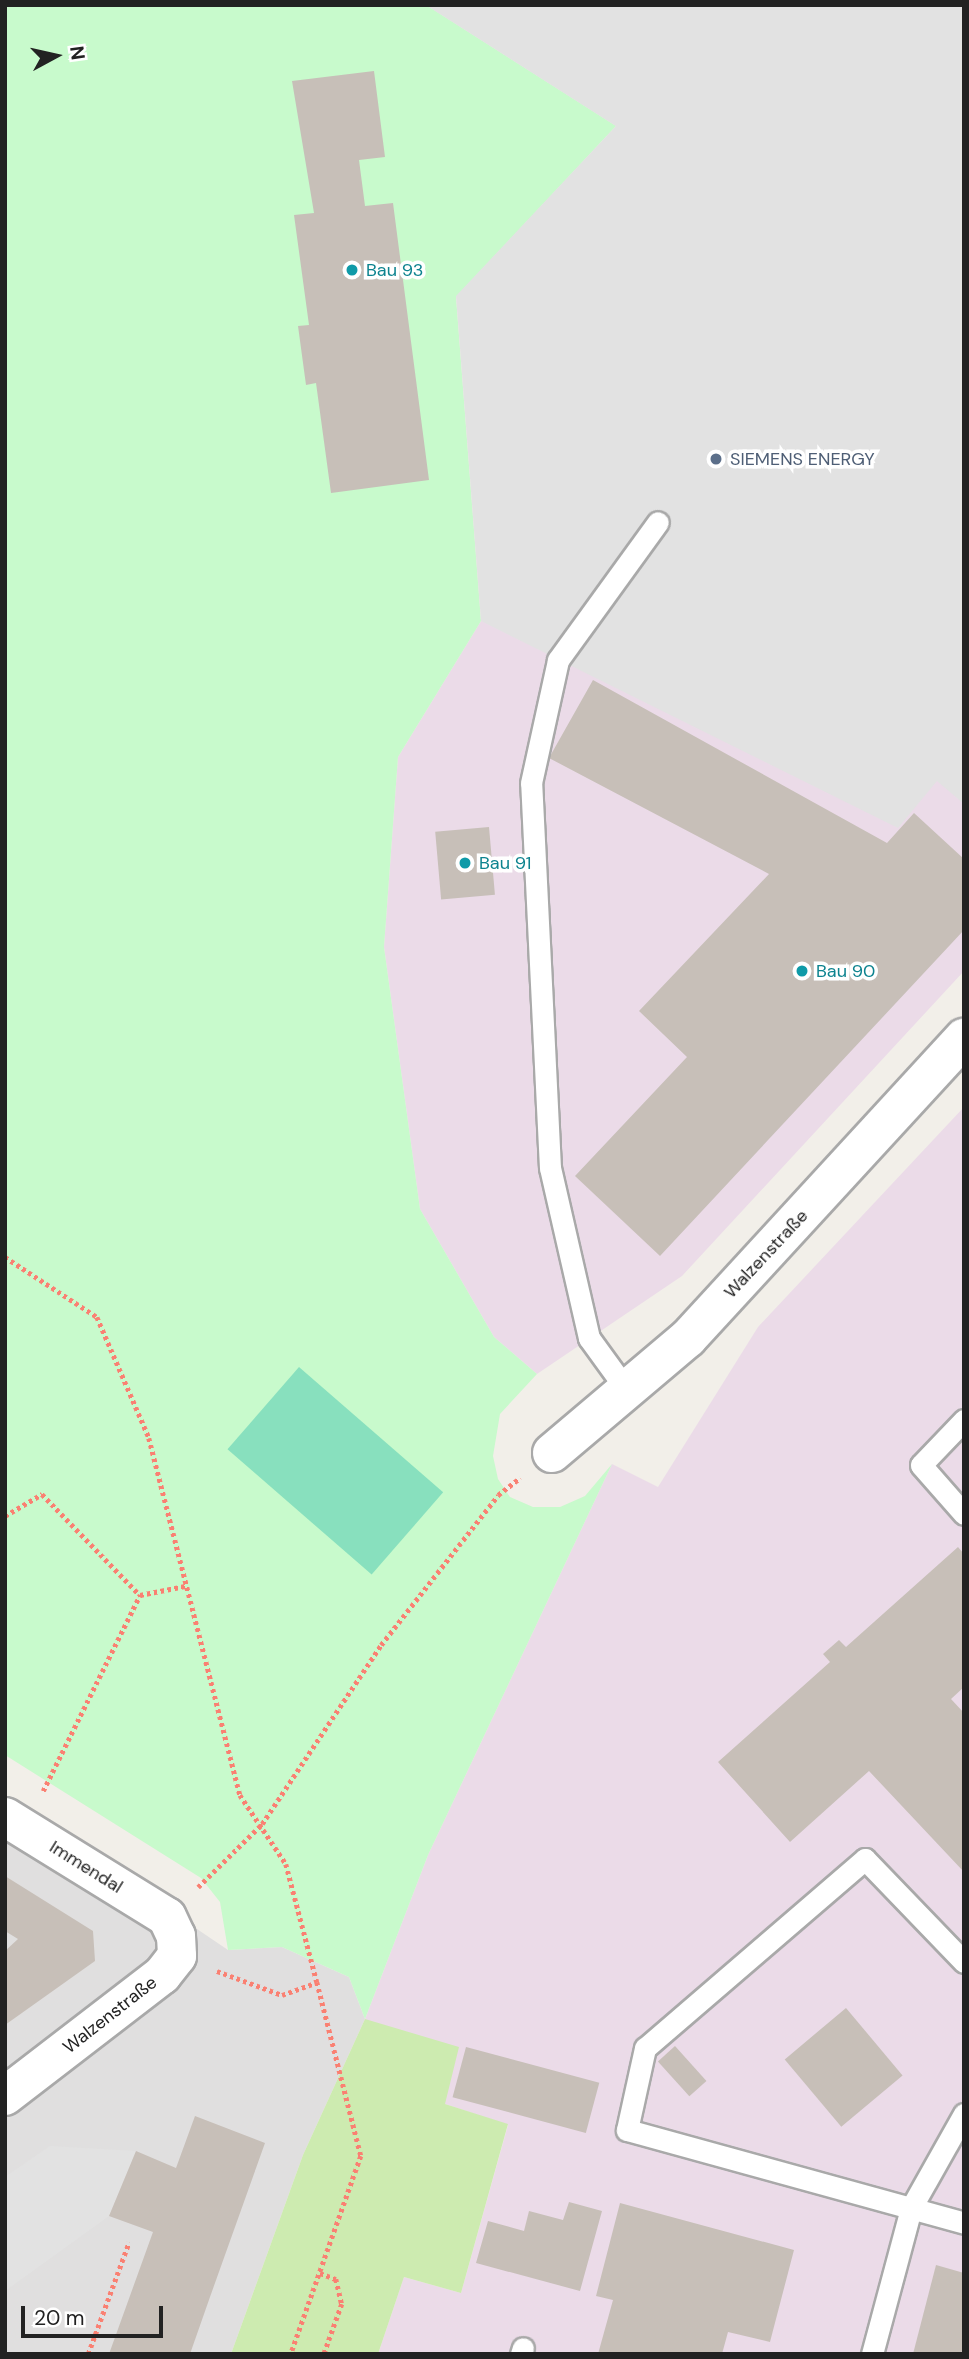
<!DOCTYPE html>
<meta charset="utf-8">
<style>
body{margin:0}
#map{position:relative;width:969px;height:2359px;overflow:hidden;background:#f2efe9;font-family:"DM Sans",sans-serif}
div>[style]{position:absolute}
.residential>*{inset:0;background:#e0dfdf}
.industrial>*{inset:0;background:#ebdbe8}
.grass>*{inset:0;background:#cdebb0}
.park>*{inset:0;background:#c8facc}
.pitch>*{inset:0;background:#88e0be;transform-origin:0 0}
.parking>*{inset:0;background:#e2e2e2}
.building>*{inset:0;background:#c7bfb8;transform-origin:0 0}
.path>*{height:4.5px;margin-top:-2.25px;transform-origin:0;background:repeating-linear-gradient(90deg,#fa8072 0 3.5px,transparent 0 7px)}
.roads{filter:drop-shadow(2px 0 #a9a9a9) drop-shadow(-2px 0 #a9a9a9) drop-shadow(0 2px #a9a9a9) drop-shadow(0 -2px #a9a9a9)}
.lane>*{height:21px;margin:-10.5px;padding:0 10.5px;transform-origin:10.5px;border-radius:10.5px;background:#fff}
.street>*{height:38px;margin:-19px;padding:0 19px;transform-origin:19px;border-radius:19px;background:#fff}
.dots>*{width:19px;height:19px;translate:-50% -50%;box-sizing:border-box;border:4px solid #fff;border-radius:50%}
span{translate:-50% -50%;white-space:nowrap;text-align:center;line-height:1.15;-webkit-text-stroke:7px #fff;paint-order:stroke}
.culture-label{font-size:18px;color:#0d838f}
.left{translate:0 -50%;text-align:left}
.service-label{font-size:18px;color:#4e5e75}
.street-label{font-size:18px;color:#222}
.frame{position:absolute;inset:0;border:7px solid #222;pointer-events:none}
.north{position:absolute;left:21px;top:21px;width:70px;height:70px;-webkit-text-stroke:5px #fff;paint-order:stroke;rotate:82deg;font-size:19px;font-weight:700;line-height:28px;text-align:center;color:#222}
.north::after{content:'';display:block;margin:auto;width:24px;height:32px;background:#222;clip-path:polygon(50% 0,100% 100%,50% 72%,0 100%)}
.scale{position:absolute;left:21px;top:2306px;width:142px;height:32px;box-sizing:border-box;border:4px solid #222;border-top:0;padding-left:9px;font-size:21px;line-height:24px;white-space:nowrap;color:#222;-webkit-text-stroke:5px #fff;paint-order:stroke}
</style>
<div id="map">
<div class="residential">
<i style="clip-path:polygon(5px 1799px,228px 1950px,282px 1947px,349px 1977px,365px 2019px,303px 2155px,231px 2354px,5px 2354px)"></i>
</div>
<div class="industrial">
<i style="clip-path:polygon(426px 5px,964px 5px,964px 971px,682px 1276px,537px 1374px,494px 1337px,420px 1209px,384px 947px,398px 757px,481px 621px,616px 126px)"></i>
<i style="clip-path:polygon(964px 1107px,964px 2354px,378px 2354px,404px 2277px,461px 2293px,508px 2125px,445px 2104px,365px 2019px,428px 1855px,612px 1464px,658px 1487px,758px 1327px)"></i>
</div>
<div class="grass">
<i style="clip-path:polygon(365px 2019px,459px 2047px,445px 2104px,508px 2124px,461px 2293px,404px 2277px,378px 2354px,231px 2354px,303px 2155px)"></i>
</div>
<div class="park">
<i style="clip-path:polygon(5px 5px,426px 5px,616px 126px,456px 297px,481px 621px,398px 757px,384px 947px,420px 1209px,494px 1337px,537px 1374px,500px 1414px,493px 1456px,498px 1479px,510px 1497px,533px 1507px,560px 1507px,585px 1496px,612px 1464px,428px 1855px,365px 2019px,349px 1977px,282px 1947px,228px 1950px,220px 1902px,201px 1878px,5px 1755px)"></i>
</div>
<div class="pitch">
<i style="left:299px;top:1367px;width:191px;height:109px;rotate:41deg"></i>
</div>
<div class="parking">
<i style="clip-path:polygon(426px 5px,964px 5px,964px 804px,937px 781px,898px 828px,481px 621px,456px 296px,616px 126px)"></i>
<i style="clip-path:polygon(50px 2146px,136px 2151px,109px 2216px,5px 2291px,5px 2177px)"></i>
</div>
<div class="building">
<i style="clip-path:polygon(374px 71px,385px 157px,359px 160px,365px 206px,393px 203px,429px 480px,331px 493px,316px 383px,306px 385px,298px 326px,309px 325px,294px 215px,314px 213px,292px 81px)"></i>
<i style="clip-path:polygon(593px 680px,887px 843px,914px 813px,964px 859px,964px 930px,660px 1256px,575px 1176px,687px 1057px,639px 1011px,769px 874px,549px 758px)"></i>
<i style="left:489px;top:827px;width:68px;height:54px;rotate:85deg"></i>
<i style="clip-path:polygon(958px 1547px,964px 1554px,964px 1687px,951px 1699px,964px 1713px,964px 1872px,869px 1771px,790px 1842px,718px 1762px,830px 1662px,823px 1654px,839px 1640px,846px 1647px)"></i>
<i style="clip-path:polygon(5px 1876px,93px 1931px,95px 1961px,5px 2025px,5px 1951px,18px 1939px,5px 1931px)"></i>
<i style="left:846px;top:2008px;width:88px;height:80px;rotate:50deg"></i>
<i style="left:675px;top:2046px;width:47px;height:23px;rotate:48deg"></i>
<i style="left:466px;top:2047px;width:138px;height:52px;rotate:15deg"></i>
<i style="clip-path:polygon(195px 2116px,265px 2143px,210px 2297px,190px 2354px,109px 2354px,153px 2232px,109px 2216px,136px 2151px,176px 2168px)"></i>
<i style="clip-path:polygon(569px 2202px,602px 2211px,580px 2291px,476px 2263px,488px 2221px,524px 2231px,529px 2211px,563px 2220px)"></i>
<i style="clip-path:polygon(620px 2203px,794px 2250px,770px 2342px,728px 2332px,722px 2354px,598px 2354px,613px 2300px,596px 2296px)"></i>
<i style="clip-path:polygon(936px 2265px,964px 2273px,964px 2354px,913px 2354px)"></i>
</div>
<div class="path">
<i style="left:5px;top:1257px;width:110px;rotate:33.1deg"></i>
<i style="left:97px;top:1317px;width:132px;rotate:66.7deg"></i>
<i style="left:149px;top:1438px;width:368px;rotate:75.7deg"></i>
<i style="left:240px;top:1795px;width:83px;rotate:56.3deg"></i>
<i style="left:286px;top:1864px;width:122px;rotate:75.3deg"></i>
<i style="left:317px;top:1982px;width:179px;rotate:75.8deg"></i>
<i style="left:361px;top:2156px;width:210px;rotate:109.5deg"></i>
<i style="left:5px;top:1516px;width:43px;rotate:-30.7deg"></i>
<i style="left:42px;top:1494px;width:141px;rotate:45.9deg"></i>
<i style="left:140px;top:1595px;width:46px;rotate:-11.3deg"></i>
<i style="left:43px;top:1791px;width:219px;rotate:-63.7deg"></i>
<i style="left:198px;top:1887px;width:90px;rotate:-44.5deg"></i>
<i style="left:262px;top:1824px;width:215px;rotate:-56.4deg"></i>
<i style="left:381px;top:1645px;width:190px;rotate:-52deg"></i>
<i style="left:498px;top:1495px;width:28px;rotate:-38deg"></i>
<i style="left:217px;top:1971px;width:69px;rotate:20.3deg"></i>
<i style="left:282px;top:1995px;width:37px;rotate:-20deg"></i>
<i style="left:320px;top:2273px;width:17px;rotate:21deg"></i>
<i style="left:336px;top:2279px;width:26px;rotate:77deg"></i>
<i style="left:342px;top:2304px;width:53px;rotate:109.8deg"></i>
<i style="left:88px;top:2354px;width:119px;rotate:-69.9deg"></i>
</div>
<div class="roads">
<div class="lane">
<i style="left:626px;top:1389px;width:63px;rotate:-126deg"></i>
<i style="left:589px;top:1338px;width:174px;rotate:-102.9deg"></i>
<i style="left:550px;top:1168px;width:385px;rotate:-92.8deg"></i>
<i style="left:531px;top:783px;width:126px;rotate:-77.6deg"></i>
<i style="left:558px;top:660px;width:170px;rotate:-54.1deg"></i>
<i style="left:964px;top:1420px;width:62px;rotate:133.7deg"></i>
<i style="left:921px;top:1465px;width:65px;rotate:48.7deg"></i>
<i style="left:964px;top:1962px;width:143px;rotate:-133.9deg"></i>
<i style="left:865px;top:1859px;width:290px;rotate:139.3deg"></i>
<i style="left:645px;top:2048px;width:84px;rotate:102.4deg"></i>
<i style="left:627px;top:2130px;width:350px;rotate:15.4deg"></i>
<i style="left:521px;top:2354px;width:6px;rotate:-72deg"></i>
<i style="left:872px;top:2354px;width:151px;rotate:-75deg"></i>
<i style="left:911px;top:2208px;width:108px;rotate:-60.6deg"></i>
</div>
<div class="street">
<i style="left:552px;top:1453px;width:178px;rotate:-40.2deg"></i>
<i style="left:688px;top:1338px;width:408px;rotate:-47.4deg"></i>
<i style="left:5px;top:1817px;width:190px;rotate:31.7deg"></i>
<i style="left:167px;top:1917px;width:21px;rotate:65deg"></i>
<i style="left:176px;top:1936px;width:20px;rotate:87deg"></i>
<i style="left:177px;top:1956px;width:24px;rotate:128deg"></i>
<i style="left:162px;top:1975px;width:198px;rotate:142.4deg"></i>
</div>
</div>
<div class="dots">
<i style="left:352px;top:270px;background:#0f9aa8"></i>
<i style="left:716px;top:459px;background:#5c6f8a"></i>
<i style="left:465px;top:863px;background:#0f9aa8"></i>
<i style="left:802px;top:971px;background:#0f9aa8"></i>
</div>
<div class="culture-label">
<span class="left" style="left:366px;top:270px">Bau 93</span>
<span class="left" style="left:479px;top:863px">Bau 91</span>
<span class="left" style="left:816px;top:971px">Bau 90</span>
</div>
<div class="service-label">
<span class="left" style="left:730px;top:459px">SIEMENS ENERGY</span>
</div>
<div class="street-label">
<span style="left:766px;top:1254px;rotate:-47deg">Walzenstraße</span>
<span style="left:86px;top:1867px;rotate:32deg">Immendal</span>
<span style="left:110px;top:2015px;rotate:-38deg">Walzenstraße</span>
</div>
<div class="frame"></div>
<div class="north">N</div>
<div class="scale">20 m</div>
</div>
